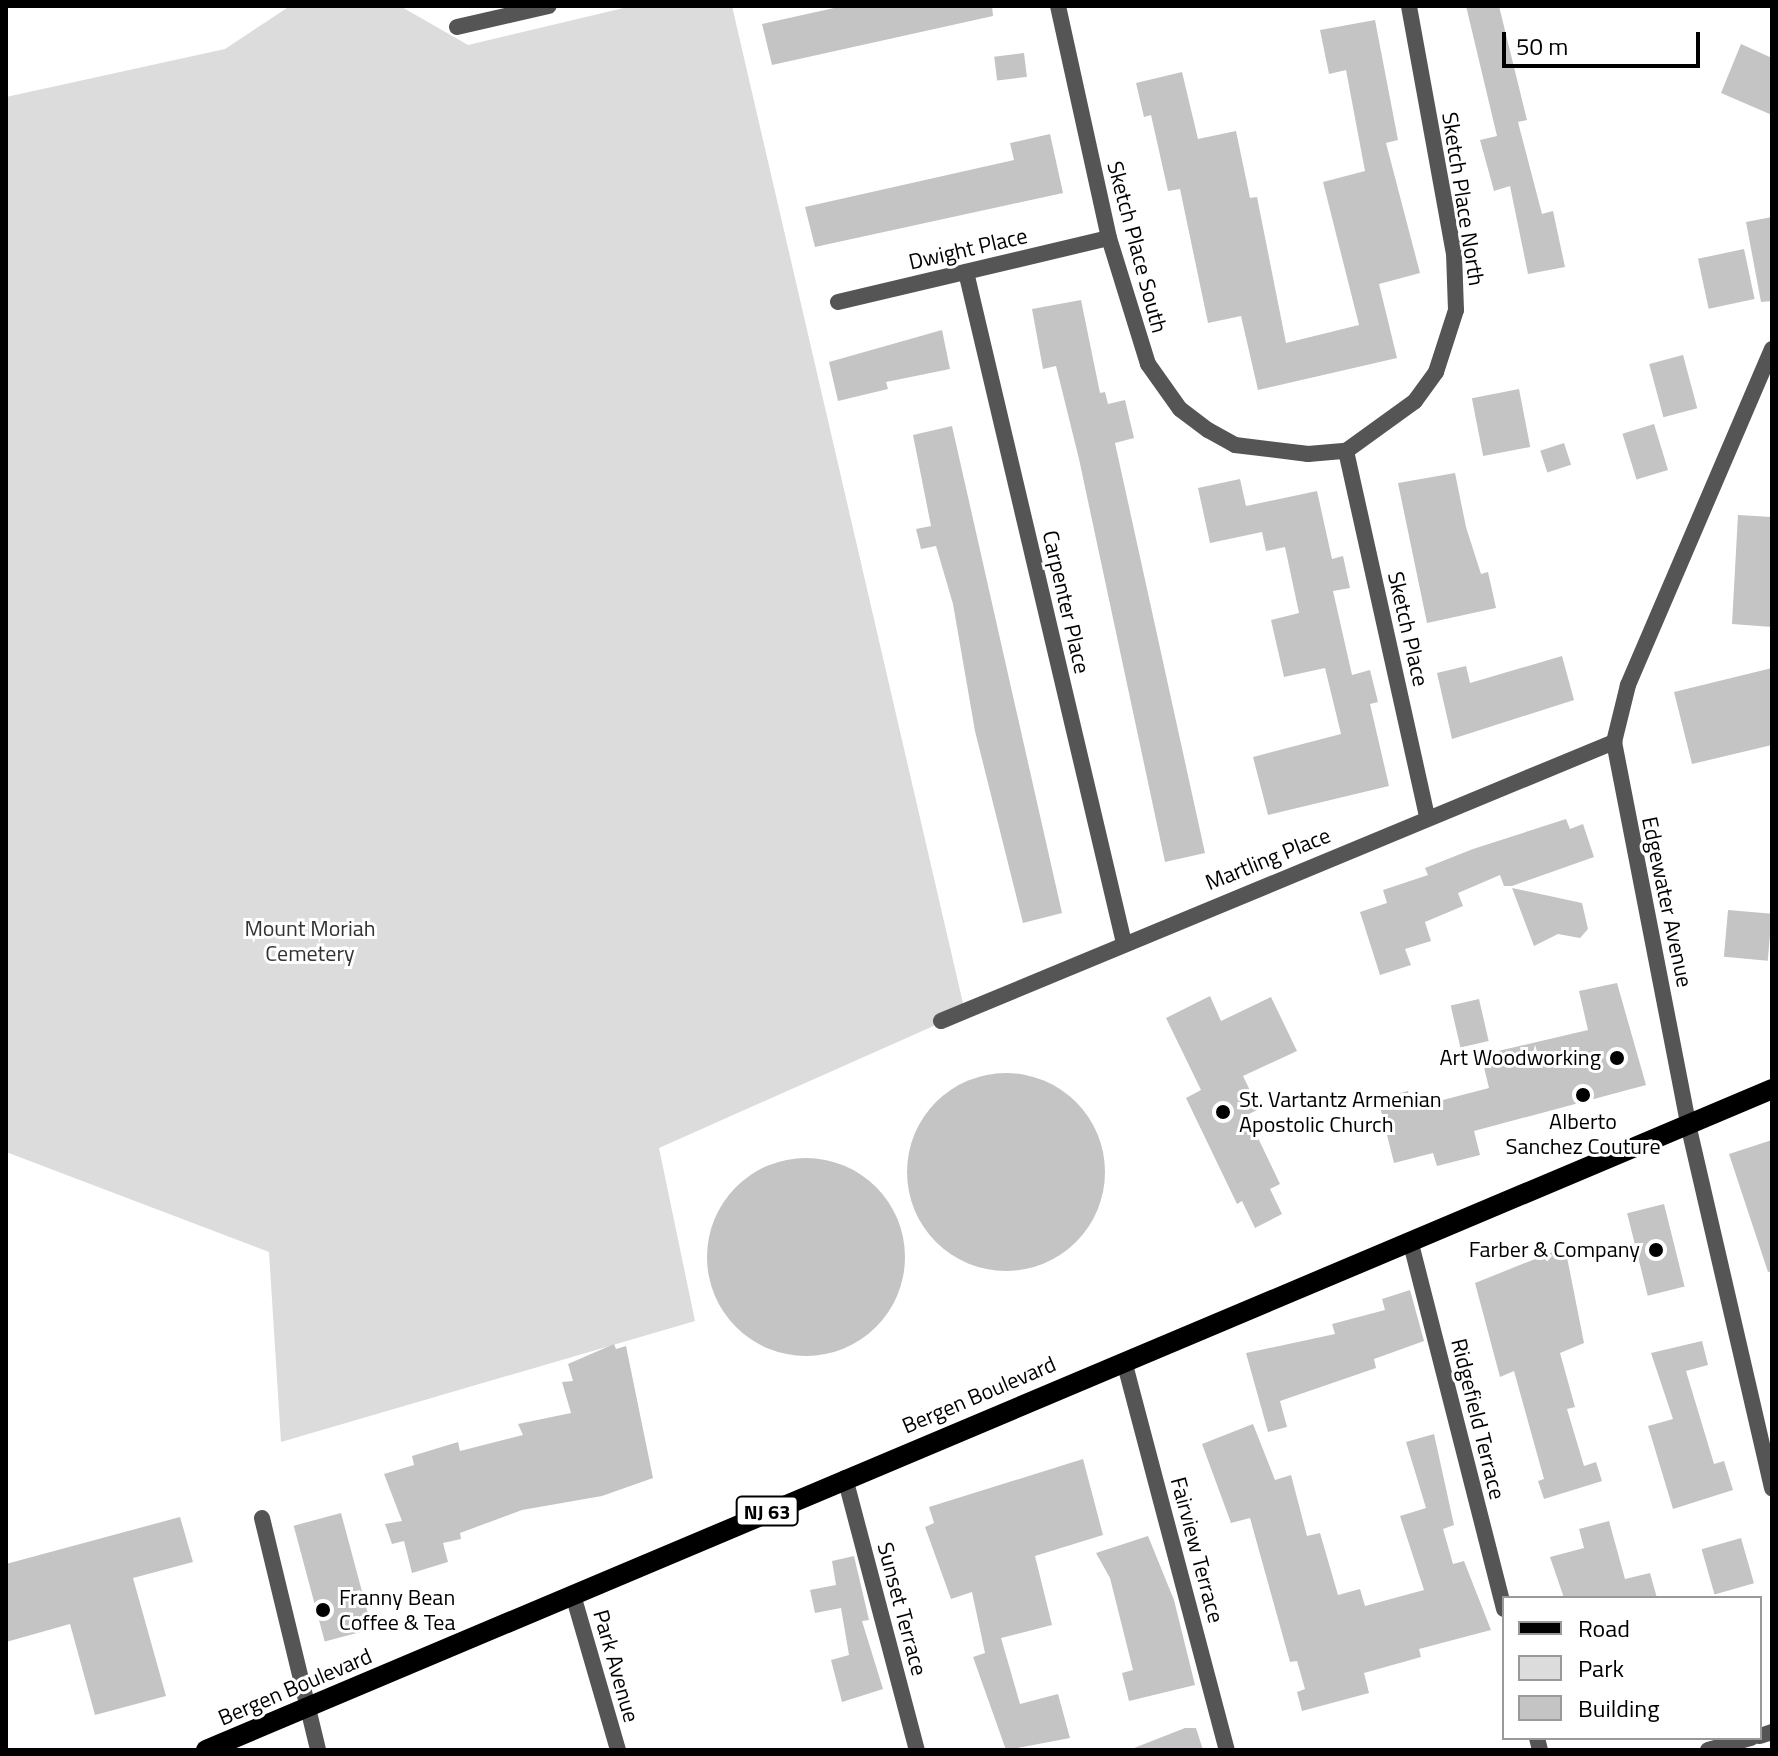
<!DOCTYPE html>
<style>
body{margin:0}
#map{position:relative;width:1778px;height:1756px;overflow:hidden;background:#fff;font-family:"Titillium Web",sans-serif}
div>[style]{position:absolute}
.green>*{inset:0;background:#dcdcdc}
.building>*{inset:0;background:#c4c4c4;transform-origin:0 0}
.round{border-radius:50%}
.minor>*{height:16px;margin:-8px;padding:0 8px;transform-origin:8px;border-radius:8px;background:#555}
.tertiary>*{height:16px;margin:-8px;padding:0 8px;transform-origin:8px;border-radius:8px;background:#555}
.primary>*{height:20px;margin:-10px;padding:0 10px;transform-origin:10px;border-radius:10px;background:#000}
.dots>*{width:22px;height:22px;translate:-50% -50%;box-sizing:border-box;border:4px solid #fff;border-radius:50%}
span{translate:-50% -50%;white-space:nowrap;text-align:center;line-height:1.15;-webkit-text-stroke:6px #fff;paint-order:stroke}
.shield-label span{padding:2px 6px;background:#fff;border:2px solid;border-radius:6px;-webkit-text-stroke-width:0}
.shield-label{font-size:20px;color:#000;font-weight:700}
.street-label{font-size:22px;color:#000}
.park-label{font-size:22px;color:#333}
.poi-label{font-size:22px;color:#000}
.right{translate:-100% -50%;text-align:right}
.left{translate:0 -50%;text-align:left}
.frame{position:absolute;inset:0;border:8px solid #000;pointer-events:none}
.legend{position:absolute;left:1502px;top:1596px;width:260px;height:144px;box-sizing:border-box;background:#fff;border:2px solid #999;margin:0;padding:10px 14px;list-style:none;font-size:24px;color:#000}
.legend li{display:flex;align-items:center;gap:16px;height:40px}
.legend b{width:40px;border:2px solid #999}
.scale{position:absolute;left:1502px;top:32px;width:198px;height:36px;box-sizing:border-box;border:4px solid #000;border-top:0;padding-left:10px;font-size:24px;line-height:28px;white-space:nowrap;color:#000;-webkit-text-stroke:6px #fff;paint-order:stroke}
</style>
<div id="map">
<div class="green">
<i style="clip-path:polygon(290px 6px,400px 6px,468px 45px,632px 6px,732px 6px,965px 1012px,659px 1148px,695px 1321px,281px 1442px,269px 1252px,6px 1152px,6px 97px,225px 49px)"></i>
</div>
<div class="building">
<i style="clip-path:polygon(843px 6px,992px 6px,993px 16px,772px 65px,762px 24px)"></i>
<i style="clip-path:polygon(1466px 6px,1499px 6px,1527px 120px,1518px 122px,1542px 214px,1553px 211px,1565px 267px,1528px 274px,1510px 186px,1494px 191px,1480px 140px,1497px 136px)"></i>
<i style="clip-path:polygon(1375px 20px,1398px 140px,1386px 143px,1420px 273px,1379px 284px,1397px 358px,1258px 390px,1241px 316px,1208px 323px,1180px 189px,1168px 191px,1151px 115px,1144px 117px,1136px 83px,1182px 72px,1198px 139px,1236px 131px,1250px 198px,1257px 197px,1286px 343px,1359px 325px,1323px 182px,1365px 171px,1346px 70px,1329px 74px,1320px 30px)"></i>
<i style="clip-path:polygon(1741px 44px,1772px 58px,1772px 115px,1721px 93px)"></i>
<i style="left:1024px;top:53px;width:24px;height:30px;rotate:83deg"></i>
<i style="clip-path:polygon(1050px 134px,1063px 193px,815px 247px,805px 207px,1014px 160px,1010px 143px)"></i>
<i style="clip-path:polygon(1772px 217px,1772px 301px,1761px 302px,1746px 222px)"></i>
<i style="left:1744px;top:249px;width:51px;height:47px;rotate:78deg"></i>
<i style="clip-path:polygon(1081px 300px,1100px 393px,1105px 392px,1108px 404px,1125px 400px,1134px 438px,1115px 443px,1205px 853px,1165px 862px,1079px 459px,1056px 366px,1043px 369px,1032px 309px)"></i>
<i style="clip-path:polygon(942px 330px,950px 369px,886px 382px,888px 389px,838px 401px,829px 362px)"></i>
<i style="left:1683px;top:355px;width:55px;height:35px;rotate:75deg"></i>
<i style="left:1519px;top:389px;width:59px;height:48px;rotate:79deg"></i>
<i style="left:1654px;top:424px;width:48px;height:33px;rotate:73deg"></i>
<i style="clip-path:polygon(952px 426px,1062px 913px,1023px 923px,975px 731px,953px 604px,936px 546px,921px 549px,916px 529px,931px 526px,913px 435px)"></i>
<i style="left:1564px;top:443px;width:23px;height:25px;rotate:72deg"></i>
<i style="clip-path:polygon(1455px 473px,1466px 527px,1481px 574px,1488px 572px,1496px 608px,1427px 623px,1398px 483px)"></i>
<i style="clip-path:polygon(1240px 479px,1246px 506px,1317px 491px,1332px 559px,1343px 556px,1350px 588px,1333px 591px,1352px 675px,1370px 670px,1378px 702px,1370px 704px,1389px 786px,1268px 815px,1253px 757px,1341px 734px,1325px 668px,1284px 677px,1271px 620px,1299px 613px,1285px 547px,1266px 551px,1262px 532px,1210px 543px,1198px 488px)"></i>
<i style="clip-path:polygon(1738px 515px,1772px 517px,1772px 627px,1732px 624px)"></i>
<i style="clip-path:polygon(1562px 656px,1574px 700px,1452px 739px,1437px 673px,1466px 666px,1470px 683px)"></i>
<i style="clip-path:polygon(1772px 668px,1772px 745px,1692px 764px,1674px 692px)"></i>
<i style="clip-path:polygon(1566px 819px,1570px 829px,1583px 824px,1594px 857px,1512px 886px,1504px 886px,1500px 875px,1458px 893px,1463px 906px,1425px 922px,1431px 941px,1405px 949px,1411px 965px,1380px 975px,1360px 912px,1387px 903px,1383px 890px,1428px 875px,1425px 868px,1473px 849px)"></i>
<i style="clip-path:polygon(1512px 888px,1582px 903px,1588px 929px,1580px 938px,1558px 934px,1534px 946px)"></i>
<i style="left:1728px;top:910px;width:44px;height:47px;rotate:5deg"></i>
<i style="clip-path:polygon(1617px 983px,1646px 1085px,1474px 1131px,1480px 1155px,1437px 1166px,1433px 1153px,1394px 1163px,1378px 1099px,1408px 1091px,1412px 1108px,1489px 1088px,1481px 1055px,1588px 1030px,1579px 991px)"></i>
<i style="clip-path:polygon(1210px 996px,1221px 1021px,1271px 997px,1297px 1051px,1243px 1076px,1259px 1109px,1247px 1115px,1280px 1184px,1270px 1189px,1282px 1214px,1255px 1228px,1242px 1201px,1237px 1204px,1186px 1098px,1201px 1090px,1166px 1018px)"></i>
<i style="left:1479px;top:999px;width:43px;height:29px;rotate:77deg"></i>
<i class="round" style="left:907px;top:1073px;width:198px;height:198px"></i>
<i style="clip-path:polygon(1772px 1140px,1772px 1271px,1768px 1272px,1729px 1154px)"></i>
<i class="round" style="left:707px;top:1158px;width:198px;height:198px"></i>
<i style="left:1664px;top:1204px;width:85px;height:38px;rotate:76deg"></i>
<i style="clip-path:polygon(1555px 1251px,1567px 1257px,1584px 1343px,1560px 1353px,1575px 1407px,1567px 1409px,1584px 1466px,1596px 1462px,1602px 1481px,1544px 1499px,1538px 1481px,1544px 1479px,1514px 1371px,1500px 1377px,1475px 1283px)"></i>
<i style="clip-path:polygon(1410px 1290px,1424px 1341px,1374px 1359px,1376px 1368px,1280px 1401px,1287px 1427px,1268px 1432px,1246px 1353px,1335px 1334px,1332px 1324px,1385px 1310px,1382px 1299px)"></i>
<i style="clip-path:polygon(1702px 1341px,1708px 1365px,1686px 1371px,1714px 1464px,1724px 1461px,1733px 1490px,1673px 1509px,1648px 1426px,1673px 1419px,1651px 1353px)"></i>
<i style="clip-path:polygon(614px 1344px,616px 1349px,626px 1346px,653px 1478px,602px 1496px,522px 1510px,460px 1533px,461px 1539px,443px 1543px,448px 1562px,412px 1573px,404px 1541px,392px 1544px,385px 1524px,402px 1521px,384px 1474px,414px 1465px,412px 1456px,458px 1442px,460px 1451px,523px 1435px,518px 1424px,571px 1413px,562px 1382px,573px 1381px,568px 1364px)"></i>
<i style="clip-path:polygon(1253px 1424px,1275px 1480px,1291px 1475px,1307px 1536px,1320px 1533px,1338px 1595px,1360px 1589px,1365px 1606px,1424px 1590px,1400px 1516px,1426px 1508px,1406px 1442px,1434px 1434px,1454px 1525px,1443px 1529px,1453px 1564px,1464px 1561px,1491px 1630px,1419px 1649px,1421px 1657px,1364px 1673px,1369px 1693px,1302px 1711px,1297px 1692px,1305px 1689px,1297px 1661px,1290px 1662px,1250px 1518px,1231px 1523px,1202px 1444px)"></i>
<i style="clip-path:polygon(1083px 1459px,1103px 1535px,1035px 1556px,1052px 1625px,1001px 1638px,1020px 1704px,1058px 1694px,1070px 1738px,1006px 1750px,973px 1657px,985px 1653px,972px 1592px,951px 1599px,925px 1527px,934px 1523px,929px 1507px)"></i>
<i style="left:341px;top:1513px;width:120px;height:49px;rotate:75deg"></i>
<i style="clip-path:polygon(180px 1517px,193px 1562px,133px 1578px,166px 1696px,95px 1715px,70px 1624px,6px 1642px,6px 1564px)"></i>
<i style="clip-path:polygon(1609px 1521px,1625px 1579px,1650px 1573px,1657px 1598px,1564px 1598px,1550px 1557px,1584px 1548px,1579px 1529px)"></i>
<i style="clip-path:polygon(1148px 1536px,1174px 1600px,1195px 1685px,1129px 1701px,1122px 1673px,1133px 1670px,1110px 1578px,1096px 1553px)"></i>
<i style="left:1741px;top:1538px;width:47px;height:41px;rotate:74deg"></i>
<i style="clip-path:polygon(854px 1556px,869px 1620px,862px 1621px,883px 1689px,842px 1702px,831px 1660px,849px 1655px,841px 1608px,815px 1613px,810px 1590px,836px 1585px,832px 1561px)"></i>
<i style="clip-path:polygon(1185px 1728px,1196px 1728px,1203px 1750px,1129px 1750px)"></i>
</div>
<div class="minor">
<i style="left:1058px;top:6px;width:238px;rotate:77.6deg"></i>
<i style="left:1109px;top:238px;width:132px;rotate:72.8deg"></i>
<i style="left:1148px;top:364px;width:55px;rotate:54.6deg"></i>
<i style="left:1180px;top:409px;width:35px;rotate:37deg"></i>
<i style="left:1208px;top:430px;width:31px;rotate:29deg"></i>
<i style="left:1235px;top:445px;width:74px;rotate:7deg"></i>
<i style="left:1308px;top:454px;width:38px;rotate:-5deg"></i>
<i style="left:1346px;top:451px;width:85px;rotate:-35.9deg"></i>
<i style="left:1415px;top:401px;width:36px;rotate:-54deg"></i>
<i style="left:1436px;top:372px;width:65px;rotate:-72.1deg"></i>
<i style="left:1456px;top:310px;width:56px;rotate:-92deg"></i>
<i style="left:1454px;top:254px;width:252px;rotate:-100.3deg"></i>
<i style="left:457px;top:27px;width:94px;rotate:-12.9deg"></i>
<i style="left:966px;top:272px;width:689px;rotate:76.75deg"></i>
<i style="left:838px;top:302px;width:278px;rotate:-13.3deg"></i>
<i style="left:1346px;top:451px;width:375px;rotate:77.5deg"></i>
<i style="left:941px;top:1021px;width:729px;rotate:-22.52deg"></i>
<i style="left:1410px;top:1240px;width:381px;rotate:75.7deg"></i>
<i style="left:1124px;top:1361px;width:402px;rotate:75.2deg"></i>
<i style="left:845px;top:1478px;width:281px;rotate:75.2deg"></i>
<i style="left:262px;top:1518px;width:239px;rotate:76.4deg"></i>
<i style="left:573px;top:1595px;width:161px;rotate:73.8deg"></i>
<i style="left:1760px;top:1736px;width:13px;rotate:-18deg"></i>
<i style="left:1537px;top:1738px;width:12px;rotate:76deg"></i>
<i style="left:1708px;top:1750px;width:45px;rotate:-15.6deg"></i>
</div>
<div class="tertiary">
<i style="left:1772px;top:349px;width:366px;rotate:113.2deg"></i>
<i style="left:1628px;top:685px;width:59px;rotate:103.8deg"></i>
<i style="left:1614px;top:742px;width:389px;rotate:79deg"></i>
<i style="left:1688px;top:1124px;width:374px;rotate:77deg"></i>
</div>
<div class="primary">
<i style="left:206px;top:1750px;width:1700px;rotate:-22.88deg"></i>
</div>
<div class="dots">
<i style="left:1617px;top:1058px;background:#000"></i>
<i style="left:1583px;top:1095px;background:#000"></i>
<i style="left:1223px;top:1112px;background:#000"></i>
<i style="left:1656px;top:1250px;background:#000"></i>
<i style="left:323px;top:1610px;background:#000"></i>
</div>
<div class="shield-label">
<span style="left:767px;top:1511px">NJ 63</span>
</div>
<div class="street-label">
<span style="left:1463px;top:199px;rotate:81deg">Sketch Place North</span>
<span style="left:1137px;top:247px;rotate:75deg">Sketch Place South</span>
<span style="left:968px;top:249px;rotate:-13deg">Dwight Place</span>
<span style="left:1066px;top:602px;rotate:77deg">Carpenter Place</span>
<span style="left:1408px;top:629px;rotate:77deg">Sketch Place</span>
<span style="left:1268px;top:859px;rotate:-22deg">Martling Place</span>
<span style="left:1667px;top:902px;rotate:78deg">Edgewater Avenue</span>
<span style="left:979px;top:1395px;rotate:-23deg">Bergen Boulevard</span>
<span style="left:1478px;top:1419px;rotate:76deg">Ridgefield Terrace</span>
<span style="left:1197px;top:1550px;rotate:75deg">Fairview Terrace</span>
<span style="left:902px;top:1609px;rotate:75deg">Sunset Terrace</span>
<span style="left:616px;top:1666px;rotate:74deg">Park Avenue</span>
<span style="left:295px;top:1687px;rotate:-23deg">Bergen Boulevard</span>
</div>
<div class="park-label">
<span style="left:310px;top:941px">Mount Moriah<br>Cemetery</span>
</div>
<div class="poi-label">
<span class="right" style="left:1601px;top:1058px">Art Woodworking</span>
<span class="left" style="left:1239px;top:1112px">St. Vartantz Armenian<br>Apostolic Church</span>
<span style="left:1583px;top:1134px">Alberto<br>Sanchez Couture</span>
<span class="right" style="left:1640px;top:1250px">Farber &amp; Company</span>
<span class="left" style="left:339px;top:1610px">Franny Bean<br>Coffee &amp; Tea</span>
</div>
<div class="frame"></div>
<ul class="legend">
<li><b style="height:10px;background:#000"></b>Road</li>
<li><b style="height:22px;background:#dcdcdc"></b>Park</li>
<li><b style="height:22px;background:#c4c4c4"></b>Building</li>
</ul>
<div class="scale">50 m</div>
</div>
